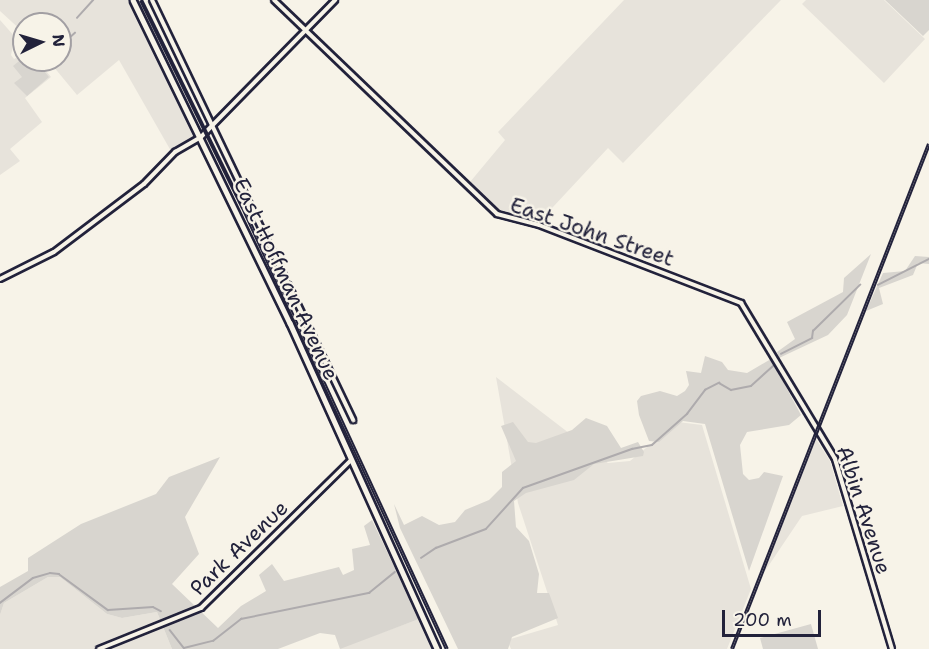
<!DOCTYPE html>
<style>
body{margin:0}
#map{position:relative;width:929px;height:649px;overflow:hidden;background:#f7f3e8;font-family:"Shantell Sans",sans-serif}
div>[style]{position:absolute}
.built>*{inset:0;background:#e7e3db}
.green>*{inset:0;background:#d8d5cf}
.stream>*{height:1.5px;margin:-0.75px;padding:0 0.75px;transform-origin:0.75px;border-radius:0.75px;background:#aeabad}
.roads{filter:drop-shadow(2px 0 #22223b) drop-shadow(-2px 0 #22223b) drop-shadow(0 2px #22223b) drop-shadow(0 -2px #22223b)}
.minor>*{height:4px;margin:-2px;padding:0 2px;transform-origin:2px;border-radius:2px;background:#f7f3e8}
.major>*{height:4.5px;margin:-2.25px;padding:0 2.25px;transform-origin:2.25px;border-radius:2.25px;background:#f7f3e8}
.rail>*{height:4px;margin-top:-2px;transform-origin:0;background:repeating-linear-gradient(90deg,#f7f3e8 0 4.5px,#22223b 0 9px);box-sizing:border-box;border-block:2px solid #22223b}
span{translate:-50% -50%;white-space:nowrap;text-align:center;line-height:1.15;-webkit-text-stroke:5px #f7f3e8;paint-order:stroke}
.street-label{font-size:21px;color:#22223b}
.north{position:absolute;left:12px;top:12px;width:60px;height:60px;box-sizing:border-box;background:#f7f3e8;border:2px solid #a29fa3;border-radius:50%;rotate:85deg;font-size:16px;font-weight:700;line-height:24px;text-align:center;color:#22223b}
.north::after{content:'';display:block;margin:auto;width:21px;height:27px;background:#22223b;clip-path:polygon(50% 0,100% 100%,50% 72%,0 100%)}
.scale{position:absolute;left:722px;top:610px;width:99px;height:27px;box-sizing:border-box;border:3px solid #22223b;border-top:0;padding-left:8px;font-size:18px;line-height:21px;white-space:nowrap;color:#22223b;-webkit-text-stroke:4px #f7f3e8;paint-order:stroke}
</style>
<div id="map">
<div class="built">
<i style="clip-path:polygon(0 0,129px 0,196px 136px,171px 151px,119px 60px,77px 95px,48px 60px,60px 60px,60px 24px,24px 24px,24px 33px,0 11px)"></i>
<i style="clip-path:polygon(624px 0,781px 0,623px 163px,608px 148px,539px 222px,498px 210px,470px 182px,505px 140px,498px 132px)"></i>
<i style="clip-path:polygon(806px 0,884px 0,925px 39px,884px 83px,802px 4px)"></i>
<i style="clip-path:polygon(0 20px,15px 37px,11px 55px,14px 59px,24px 54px,24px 60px,37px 60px,51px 77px,25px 98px,42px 122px,10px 149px,20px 161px,0 175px)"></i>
<i style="clip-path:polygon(496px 377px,608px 463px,630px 461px,678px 422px,702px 425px,751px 589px,727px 649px,511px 649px,507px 640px,558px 625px,518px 503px)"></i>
<i style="clip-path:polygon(816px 439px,830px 461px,843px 506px,802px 516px,765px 571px,760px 570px)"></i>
<i style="clip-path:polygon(48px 577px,60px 577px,107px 614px,122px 618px,157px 612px,172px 649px,0 649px,0 615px,4px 603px)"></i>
<i style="clip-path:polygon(419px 619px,434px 649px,341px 649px,340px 648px)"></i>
</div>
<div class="green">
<i style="clip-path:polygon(885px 0,929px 0,929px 30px,923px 36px)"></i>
<i style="clip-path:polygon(24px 57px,24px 60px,35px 60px,49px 77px,27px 96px,14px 83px,22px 77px,13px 66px)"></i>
<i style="clip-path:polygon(871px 254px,847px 315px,828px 335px,779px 358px,777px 352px,795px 339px,787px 322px,843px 292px,844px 278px)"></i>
<i style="clip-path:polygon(915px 256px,929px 257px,929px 264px,918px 263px,913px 275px,879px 288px,883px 304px,866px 311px,883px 273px,905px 271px)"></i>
<i style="clip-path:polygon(705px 356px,722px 362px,728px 370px,747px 373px,771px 359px,801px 415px,789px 425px,747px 432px,740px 445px,743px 474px,749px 480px,759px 478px,764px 472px,783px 476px,749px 571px,705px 424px,683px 421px,659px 442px,649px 441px,639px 415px,637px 401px,641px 396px,660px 391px,677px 396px,685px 391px,689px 385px,686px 371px,701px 373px)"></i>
<i style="clip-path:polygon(586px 418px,607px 426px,621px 448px,638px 442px,644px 452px,643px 456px,594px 464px,574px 480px,526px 493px,514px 501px,516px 527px,529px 541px,539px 574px,537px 593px,549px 593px,558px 618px,512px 637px,508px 649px,458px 649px,400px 528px,394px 504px,404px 525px,422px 516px,439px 525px,455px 522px,465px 510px,489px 500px,502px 487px,502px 472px,516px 461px,501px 426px,513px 422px,528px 442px,536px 443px,572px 430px)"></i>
<i style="clip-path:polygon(220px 457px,185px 517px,199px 554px,172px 584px,218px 628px,241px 606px,266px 591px,259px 575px,272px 564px,284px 581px,339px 567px,343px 575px,354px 570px,352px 549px,370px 545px,364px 526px,372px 520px,419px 619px,340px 649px,335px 635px,320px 633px,278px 649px,172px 649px,157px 612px,122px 618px,107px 614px,60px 577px,48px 577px,4px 603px,0 615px,0 587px,28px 571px,28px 558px,81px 524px,156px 494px,169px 477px)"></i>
<i style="clip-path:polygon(811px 624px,818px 649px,763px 649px,760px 638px)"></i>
</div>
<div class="stream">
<i style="left:77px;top:18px;width:24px;rotate:-48deg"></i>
<i style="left:60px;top:39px;width:6px;rotate:18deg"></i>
<i style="left:66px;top:41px;width:12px;rotate:-42deg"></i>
<i style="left:878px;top:285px;width:57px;rotate:-27deg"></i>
<i style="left:781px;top:354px;width:35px;rotate:-27deg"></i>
<i style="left:812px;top:338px;width:7px;rotate:-82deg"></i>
<i style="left:813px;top:331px;width:66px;rotate:-44.4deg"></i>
<i style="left:421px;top:558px;width:18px;rotate:-34deg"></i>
<i style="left:436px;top:548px;width:53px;rotate:-20.8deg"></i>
<i style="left:486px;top:529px;width:55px;rotate:-47.9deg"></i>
<i style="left:523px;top:488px;width:116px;rotate:-19.7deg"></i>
<i style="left:632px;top:449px;width:20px;rotate:-11deg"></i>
<i style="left:652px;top:445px;width:47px;rotate:-41.5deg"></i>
<i style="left:687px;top:414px;width:30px;rotate:-53deg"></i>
<i style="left:705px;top:390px;width:16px;rotate:-27deg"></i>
<i style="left:719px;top:383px;width:14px;rotate:30deg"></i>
<i style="left:731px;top:390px;width:20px;rotate:-11deg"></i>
<i style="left:751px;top:386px;width:30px;rotate:-42deg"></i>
<i style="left:0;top:603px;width:41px;rotate:-37.1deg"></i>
<i style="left:33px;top:578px;width:18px;rotate:-16deg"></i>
<i style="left:50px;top:573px;width:9px;rotate:6deg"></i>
<i style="left:59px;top:574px;width:61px;rotate:36.3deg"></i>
<i style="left:108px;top:610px;width:45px;rotate:-3.8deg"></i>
<i style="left:153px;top:607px;width:9px;rotate:27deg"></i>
<i style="left:170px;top:630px;width:23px;rotate:52deg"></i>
<i style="left:184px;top:648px;width:30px;rotate:-14deg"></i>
<i style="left:213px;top:641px;width:36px;rotate:-38deg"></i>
<i style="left:241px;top:619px;width:131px;rotate:-11.5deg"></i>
<i style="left:369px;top:593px;width:33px;rotate:-39deg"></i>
</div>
<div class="roads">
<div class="minor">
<i style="left:152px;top:0;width:466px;rotate:64.4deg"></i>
<i style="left:274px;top:0;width:309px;rotate:43.8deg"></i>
<i style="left:497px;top:214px;width:43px;rotate:14.7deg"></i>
<i style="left:539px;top:225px;width:217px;rotate:21.1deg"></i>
<i style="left:741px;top:303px;width:182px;rotate:58.9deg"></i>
<i style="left:835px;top:459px;width:198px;rotate:73.3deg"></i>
<i style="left:0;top:279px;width:60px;rotate:-26.6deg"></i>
<i style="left:54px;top:252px;width:113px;rotate:-37.1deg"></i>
<i style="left:144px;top:184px;width:45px;rotate:-45.9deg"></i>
<i style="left:175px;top:152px;width:30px;rotate:-30deg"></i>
<i style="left:201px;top:137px;width:192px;rotate:-45.6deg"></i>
<i style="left:99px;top:649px;width:110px;rotate:-21.9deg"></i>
<i style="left:201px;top:608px;width:211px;rotate:-44.6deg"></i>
</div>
<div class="major">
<i style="left:133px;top:0;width:359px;rotate:64.1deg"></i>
<i style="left:290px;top:323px;width:358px;rotate:65.7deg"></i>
</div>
</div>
<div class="rail">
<i style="left:141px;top:0;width:232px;rotate:63.9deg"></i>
<i style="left:243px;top:208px;width:486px;rotate:65.2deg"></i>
<i style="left:732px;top:649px;width:542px;rotate:-68.69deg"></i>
</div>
<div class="street-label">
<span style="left:592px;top:232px;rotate:19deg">East John Street</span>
<span style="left:286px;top:279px;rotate:65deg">East Hoffman Avenue</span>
<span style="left:864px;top:510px;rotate:72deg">Albin Avenue</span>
<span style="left:239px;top:548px;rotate:-44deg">Park Avenue</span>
</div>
<div class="north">N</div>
<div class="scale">200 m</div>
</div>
